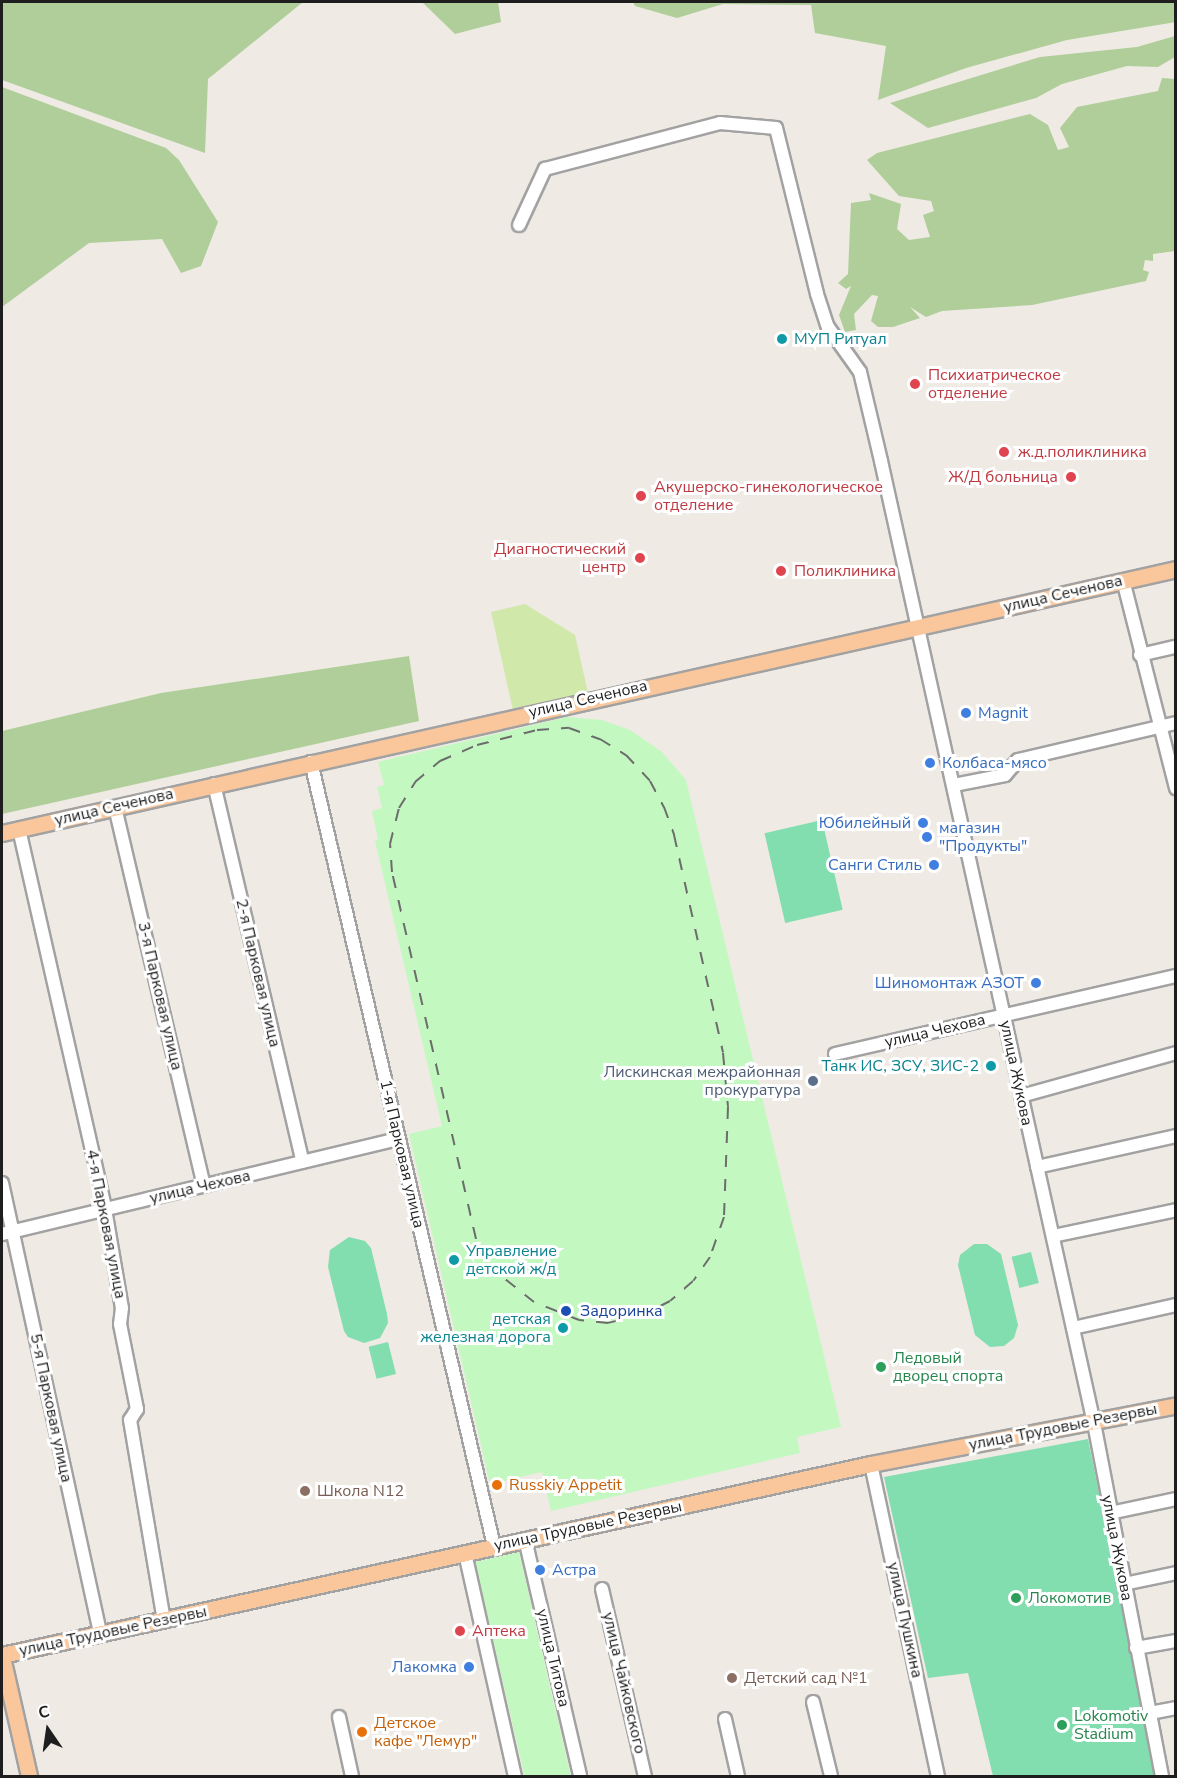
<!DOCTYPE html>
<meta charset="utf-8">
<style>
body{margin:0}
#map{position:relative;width:1177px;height:1778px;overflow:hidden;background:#efeae4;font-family:"Nunito Sans",sans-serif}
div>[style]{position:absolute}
.grass>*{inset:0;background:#d0e8aa}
.forest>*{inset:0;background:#afce99}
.park>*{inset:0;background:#c3f9c1;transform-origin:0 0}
.pitch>*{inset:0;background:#82ddaf;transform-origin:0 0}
.roads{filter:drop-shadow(2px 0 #a2a2a2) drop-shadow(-2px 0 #a2a2a2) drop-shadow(0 2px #a2a2a2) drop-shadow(0 -2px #a2a2a2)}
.minor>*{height:12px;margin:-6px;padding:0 6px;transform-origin:6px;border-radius:6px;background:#fff}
.major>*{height:15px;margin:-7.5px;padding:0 7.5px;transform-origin:7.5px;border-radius:7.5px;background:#fac79d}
.rail>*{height:2px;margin-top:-1px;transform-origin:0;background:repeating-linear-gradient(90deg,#6c6c6c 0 12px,transparent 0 24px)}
.dots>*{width:16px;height:16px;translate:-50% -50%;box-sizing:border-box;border:3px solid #fff;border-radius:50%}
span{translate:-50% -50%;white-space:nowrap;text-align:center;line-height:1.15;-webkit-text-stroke:6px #fff;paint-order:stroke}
.culture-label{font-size:16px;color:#0d838f}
.left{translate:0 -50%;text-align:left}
.right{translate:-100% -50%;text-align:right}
.health-label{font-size:16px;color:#be3a42}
.street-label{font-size:16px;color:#1e1e1e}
.shop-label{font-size:16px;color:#366cbe}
.service-label{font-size:16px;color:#4e5e75}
.transit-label{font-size:16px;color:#164399}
.leisure-label{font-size:16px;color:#27864d}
.food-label{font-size:16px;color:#c56008}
.education-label{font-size:16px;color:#785e54}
.frame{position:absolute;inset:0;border:3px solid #1e1e1e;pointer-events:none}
.north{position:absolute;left:18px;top:1700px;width:60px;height:60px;-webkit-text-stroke:4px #fff;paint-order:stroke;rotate:347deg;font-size:16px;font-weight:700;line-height:24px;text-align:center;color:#1e1e1e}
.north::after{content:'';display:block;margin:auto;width:21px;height:27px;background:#1e1e1e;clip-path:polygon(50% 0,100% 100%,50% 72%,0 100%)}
</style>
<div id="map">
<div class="grass">
<i style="clip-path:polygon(525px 604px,575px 635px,588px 693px,513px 710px,491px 612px)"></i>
</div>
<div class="forest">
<i style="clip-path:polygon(2px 2px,303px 2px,208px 79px,205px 153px,2px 80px)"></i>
<i style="clip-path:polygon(422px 2px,498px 2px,501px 22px,455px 34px)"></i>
<i style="clip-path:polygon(633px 2px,1175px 2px,1176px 22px,1067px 40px,966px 68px,878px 100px,886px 46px,815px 33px,811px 5px,723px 4px,677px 18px,635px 6px)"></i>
<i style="clip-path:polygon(1175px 36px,1175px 57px,1158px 67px,1127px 66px,1062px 84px,1036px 98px,928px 128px,890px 103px,1040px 57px,1137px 47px)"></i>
<i style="clip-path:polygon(1162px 78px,1175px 79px,1175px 251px,1153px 254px,1153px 261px,1145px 260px,1143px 270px,1149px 272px,1146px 281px,1032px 305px,942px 311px,926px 317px,910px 307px,920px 318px,893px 327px,878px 327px,871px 321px,878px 296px,872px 295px,854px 314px,856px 330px,845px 332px,839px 315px,851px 286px,846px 289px,838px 283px,848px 274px,851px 203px,871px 200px,869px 193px,901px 204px,897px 229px,909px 240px,930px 237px,923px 215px,934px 211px,931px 201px,899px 196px,867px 160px,877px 153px,1030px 114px,1048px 125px,1058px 150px,1069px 147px,1060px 128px,1077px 107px,1158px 91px)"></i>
<i style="clip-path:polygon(2px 87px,166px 148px,179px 160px,218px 222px,201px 266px,181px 273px,162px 239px,89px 243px,2px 307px)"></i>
<i style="clip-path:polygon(409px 656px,419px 721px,2px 814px,2px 731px,161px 693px)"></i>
</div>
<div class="park">
<i style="clip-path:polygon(567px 717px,602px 720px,630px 730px,662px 752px,686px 780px,841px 1427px,797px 1437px,800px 1453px,551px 1511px,542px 1472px,490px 1484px,409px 1134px,442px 1126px,375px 841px,378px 839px,372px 811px,382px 808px,377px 787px,384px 785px,378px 762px)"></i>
<i style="left:519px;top:1552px;width:230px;height:45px;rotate:77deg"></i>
</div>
<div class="pitch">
<i style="left:822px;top:820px;width:92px;height:59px;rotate:77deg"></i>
<i style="clip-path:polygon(349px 1237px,365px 1241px,371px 1248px,387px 1314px,388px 1323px,380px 1338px,364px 1343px,348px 1337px,344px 1331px,328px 1267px,330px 1250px)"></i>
<i style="clip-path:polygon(974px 1244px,987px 1244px,1001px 1254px,1018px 1325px,1014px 1338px,1004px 1346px,990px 1347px,975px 1335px,958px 1265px,960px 1255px)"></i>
<i style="left:1031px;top:1252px;width:32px;height:20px;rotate:76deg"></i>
<i style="left:388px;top:1342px;width:33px;height:20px;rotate:76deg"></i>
<i style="clip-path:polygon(1088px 1439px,1157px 1776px,993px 1776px,968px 1673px,928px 1678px,884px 1477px)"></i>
</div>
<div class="roads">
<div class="minor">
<i style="left:519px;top:225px;width:62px;rotate:-65.1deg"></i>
<i style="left:545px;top:169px;width:181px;rotate:-14.7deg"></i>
<i style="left:720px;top:123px;width:56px;rotate:5.1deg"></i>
<i style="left:776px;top:128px;width:171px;rotate:76.1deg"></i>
<i style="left:817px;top:294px;width:35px;rotate:72deg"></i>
<i style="left:828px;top:327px;width:55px;rotate:54.6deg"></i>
<i style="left:860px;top:372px;width:91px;rotate:76.7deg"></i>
<i style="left:881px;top:461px;width:985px;rotate:77.52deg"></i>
<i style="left:1094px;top:1423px;width:359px;rotate:79.1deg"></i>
<i style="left:1123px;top:580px;width:215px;rotate:75.7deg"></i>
<i style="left:1140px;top:655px;width:37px;rotate:-13deg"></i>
<i style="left:311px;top:762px;width:805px;rotate:76.86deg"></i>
<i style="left:214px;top:784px;width:388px;rotate:76.8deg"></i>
<i style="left:954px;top:785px;width:52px;rotate:-11.1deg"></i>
<i style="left:1005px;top:775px;width:20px;rotate:-49deg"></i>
<i style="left:1018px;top:760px;width:162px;rotate:-13.2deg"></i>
<i style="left:115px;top:807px;width:389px;rotate:76.8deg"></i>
<i style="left:19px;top:829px;width:390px;rotate:77.2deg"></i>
<i style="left:105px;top:1209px;width:100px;rotate:80.3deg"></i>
<i style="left:122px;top:1308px;width:16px;rotate:97deg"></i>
<i style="left:120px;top:1324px;width:87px;rotate:78.7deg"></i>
<i style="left:137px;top:1409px;width:13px;rotate:122deg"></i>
<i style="left:130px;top:1420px;width:203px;rotate:80.4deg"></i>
<i style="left:835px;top:1054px;width:350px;rotate:-12.9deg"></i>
<i style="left:1021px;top:1096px;width:161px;rotate:-15.5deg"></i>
<i style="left:1037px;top:1167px;width:142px;rotate:-12.6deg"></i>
<i style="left:2px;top:1183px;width:462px;rotate:77.7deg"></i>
<i style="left:2px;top:1234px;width:407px;rotate:-13.5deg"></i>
<i style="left:1053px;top:1236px;width:126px;rotate:-11.9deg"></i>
<i style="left:1073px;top:1328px;width:106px;rotate:-12.6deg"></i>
<i style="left:871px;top:1464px;width:319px;rotate:77.9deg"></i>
<i style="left:1110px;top:1513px;width:67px;rotate:-12deg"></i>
<i style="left:525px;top:1539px;width:243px;rotate:76.9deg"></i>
<i style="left:465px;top:1553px;width:229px;rotate:77.4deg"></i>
<i style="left:1124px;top:1584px;width:53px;rotate:-11.9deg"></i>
<i style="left:602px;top:1589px;width:192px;rotate:77.1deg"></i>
<i style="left:1136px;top:1648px;width:41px;rotate:-9.9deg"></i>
<i style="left:813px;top:1702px;width:76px;rotate:76.3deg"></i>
<i style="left:1150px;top:1713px;width:26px;rotate:-11deg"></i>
<i style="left:339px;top:1717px;width:60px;rotate:77.6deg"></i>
<i style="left:725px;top:1719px;width:58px;rotate:77.2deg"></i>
</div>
<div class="major">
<i style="left:2px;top:833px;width:1203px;rotate:-12.67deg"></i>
<i style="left:2px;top:1655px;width:890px;rotate:-12.4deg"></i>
<i style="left:871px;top:1464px;width:311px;rotate:-10.9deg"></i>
<i style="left:2px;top:1657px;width:122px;rotate:77.2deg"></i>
</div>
</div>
<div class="rail">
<i style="left:569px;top:728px;width:33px;rotate:20deg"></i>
<i style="left:600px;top:739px;width:31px;rotate:32deg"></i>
<i style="left:626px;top:755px;width:35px;rotate:47deg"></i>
<i style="left:650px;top:781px;width:30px;rotate:62deg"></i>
<i style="left:664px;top:807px;width:30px;rotate:70deg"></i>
<i style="left:674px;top:835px;width:223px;rotate:77.3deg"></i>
<i style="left:723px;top:1053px;width:54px;rotate:84.7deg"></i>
<i style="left:728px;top:1107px;width:110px;rotate:92.1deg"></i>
<i style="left:724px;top:1217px;width:42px;rotate:109.3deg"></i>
<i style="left:710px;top:1257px;width:29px;rotate:125deg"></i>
<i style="left:693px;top:1281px;width:30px;rotate:139deg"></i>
<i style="left:670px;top:1301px;width:31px;rotate:153deg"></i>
<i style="left:642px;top:1315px;width:35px;rotate:167deg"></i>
<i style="left:608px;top:1323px;width:29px;rotate:-174deg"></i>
<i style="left:579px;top:1320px;width:48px;rotate:-158.2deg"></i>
<i style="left:534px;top:1302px;width:43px;rotate:-141.5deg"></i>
<i style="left:500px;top:1275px;width:43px;rotate:-123.7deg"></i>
<i style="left:476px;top:1239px;width:376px;rotate:-102.9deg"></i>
<i style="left:392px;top:872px;width:28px;rotate:-94deg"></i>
<i style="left:390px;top:844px;width:37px;rotate:-76deg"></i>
<i style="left:399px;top:808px;width:31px;rotate:-58deg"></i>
<i style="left:415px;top:782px;width:33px;rotate:-40deg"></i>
<i style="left:440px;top:761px;width:40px;rotate:-23.4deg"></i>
<i style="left:477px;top:745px;width:62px;rotate:-14deg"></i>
<i style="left:537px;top:730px;width:32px;rotate:-4deg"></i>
</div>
<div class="dots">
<i style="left:782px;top:339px;background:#0f9aa8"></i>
<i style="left:915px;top:384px;background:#e0444e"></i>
<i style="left:1004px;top:452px;background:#e0444e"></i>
<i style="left:1071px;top:477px;background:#e0444e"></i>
<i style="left:641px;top:496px;background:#e0444e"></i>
<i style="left:640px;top:558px;background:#e0444e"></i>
<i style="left:781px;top:571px;background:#e0444e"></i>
<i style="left:966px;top:713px;background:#3f7fe0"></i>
<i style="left:930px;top:763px;background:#3f7fe0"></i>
<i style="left:923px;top:823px;background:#3f7fe0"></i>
<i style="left:927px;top:837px;background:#3f7fe0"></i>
<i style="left:934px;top:865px;background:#3f7fe0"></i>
<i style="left:1036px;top:983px;background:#3f7fe0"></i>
<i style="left:991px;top:1066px;background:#0f9aa8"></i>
<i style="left:813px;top:1081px;background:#5c6f8a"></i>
<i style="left:454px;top:1260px;background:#0f9aa8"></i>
<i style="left:566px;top:1311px;background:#1a4fb4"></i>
<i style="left:563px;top:1328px;background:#0f9aa8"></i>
<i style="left:881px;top:1367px;background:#2e9e5b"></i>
<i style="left:497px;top:1485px;background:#e8710a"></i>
<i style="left:305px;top:1491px;background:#8d6e63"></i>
<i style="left:540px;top:1570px;background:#3f7fe0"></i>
<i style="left:1016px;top:1598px;background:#2e9e5b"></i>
<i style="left:460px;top:1631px;background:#e0444e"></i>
<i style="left:469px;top:1667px;background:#3f7fe0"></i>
<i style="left:732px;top:1678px;background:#8d6e63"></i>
<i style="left:1062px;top:1725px;background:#2e9e5b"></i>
<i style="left:362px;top:1732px;background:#e8710a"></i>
</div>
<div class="culture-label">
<span class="left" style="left:794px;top:339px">МУП Ритуал</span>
<span class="right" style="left:979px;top:1066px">Танк ИС, ЗСУ, ЗИС-2</span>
<span class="left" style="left:466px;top:1260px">Управление<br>детской ж/д</span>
<span class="right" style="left:551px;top:1328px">детская<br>железная дорога</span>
</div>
<div class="health-label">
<span class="left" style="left:928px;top:384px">Психиатрическое<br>отделение</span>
<span class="left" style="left:1018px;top:452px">ж.д.поликлиника</span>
<span class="right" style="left:1058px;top:477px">Ж/Д больница</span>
<span class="left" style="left:654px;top:496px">Акушерско-гинекологическое<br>отделение</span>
<span class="right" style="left:626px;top:558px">Диагностический<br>центр</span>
<span class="left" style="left:794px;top:571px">Поликлиника</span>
<span class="left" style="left:472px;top:1631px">Аптека</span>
</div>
<div class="street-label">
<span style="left:1063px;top:594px;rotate:-13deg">улица Сеченова</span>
<span style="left:588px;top:699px;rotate:-13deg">улица Сеченова</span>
<span style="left:114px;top:807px;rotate:-13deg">улица Сеченова</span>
<span style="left:258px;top:973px;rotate:77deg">2-я Парковая улица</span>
<span style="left:160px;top:996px;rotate:77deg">3-я Парковая улица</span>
<span style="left:935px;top:1031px;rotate:-13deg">улица Чехова</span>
<span style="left:1016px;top:1073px;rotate:78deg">улица Жукова</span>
<span style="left:402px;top:1154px;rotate:77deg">1-я Парковая улица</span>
<span style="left:200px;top:1187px;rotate:-13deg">улица Чехова</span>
<span style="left:106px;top:1224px;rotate:79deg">4-я Парковая улица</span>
<span style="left:51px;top:1408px;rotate:78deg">5-я Парковая улица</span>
<span style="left:1063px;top:1427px;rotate:-11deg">улица Трудовые Резервы</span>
<span style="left:588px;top:1526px;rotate:-12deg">улица Трудовые Резервы</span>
<span style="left:1117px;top:1548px;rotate:79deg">улица Жукова</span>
<span style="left:905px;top:1620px;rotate:78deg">улица Пушкина</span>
<span style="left:113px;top:1631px;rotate:-12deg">улица Трудовые Резервы</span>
<span style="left:553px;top:1658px;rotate:77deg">улица Титова</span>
<span style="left:624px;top:1683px;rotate:77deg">улица Чайковского</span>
</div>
<div class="shop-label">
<span class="left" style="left:978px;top:713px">Magnit</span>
<span class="left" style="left:942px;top:763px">Колбаса-мясо</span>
<span class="right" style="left:911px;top:823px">Юбилейный</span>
<span class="left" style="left:939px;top:837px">магазин<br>"Продукты"</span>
<span class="right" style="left:922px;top:865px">Санги Стиль</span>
<span class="right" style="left:1024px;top:983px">Шиномонтаж АЗОТ</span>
<span class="left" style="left:552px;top:1570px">Астра</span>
<span class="right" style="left:457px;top:1667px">Лакомка</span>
</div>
<div class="service-label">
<span class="right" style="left:801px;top:1081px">Лискинская межрайонная<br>прокуратура</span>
</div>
<div class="transit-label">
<span class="left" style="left:580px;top:1311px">Задоринка</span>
</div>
<div class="leisure-label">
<span class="left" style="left:893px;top:1367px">Ледовый<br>дворец спорта</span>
<span class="left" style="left:1028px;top:1598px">Локомотив</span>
<span class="left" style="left:1074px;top:1725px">Lokomotiv<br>Stadium</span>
</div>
<div class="food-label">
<span class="left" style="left:509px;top:1485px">Russkiy Appetit</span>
<span class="left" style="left:374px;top:1732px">Детское<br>кафе "Лемур"</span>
</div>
<div class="education-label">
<span class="left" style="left:317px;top:1491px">Школа N12</span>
<span class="left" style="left:744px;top:1678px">Детский сад №1</span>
</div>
<div class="frame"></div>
<div class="north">С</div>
</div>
